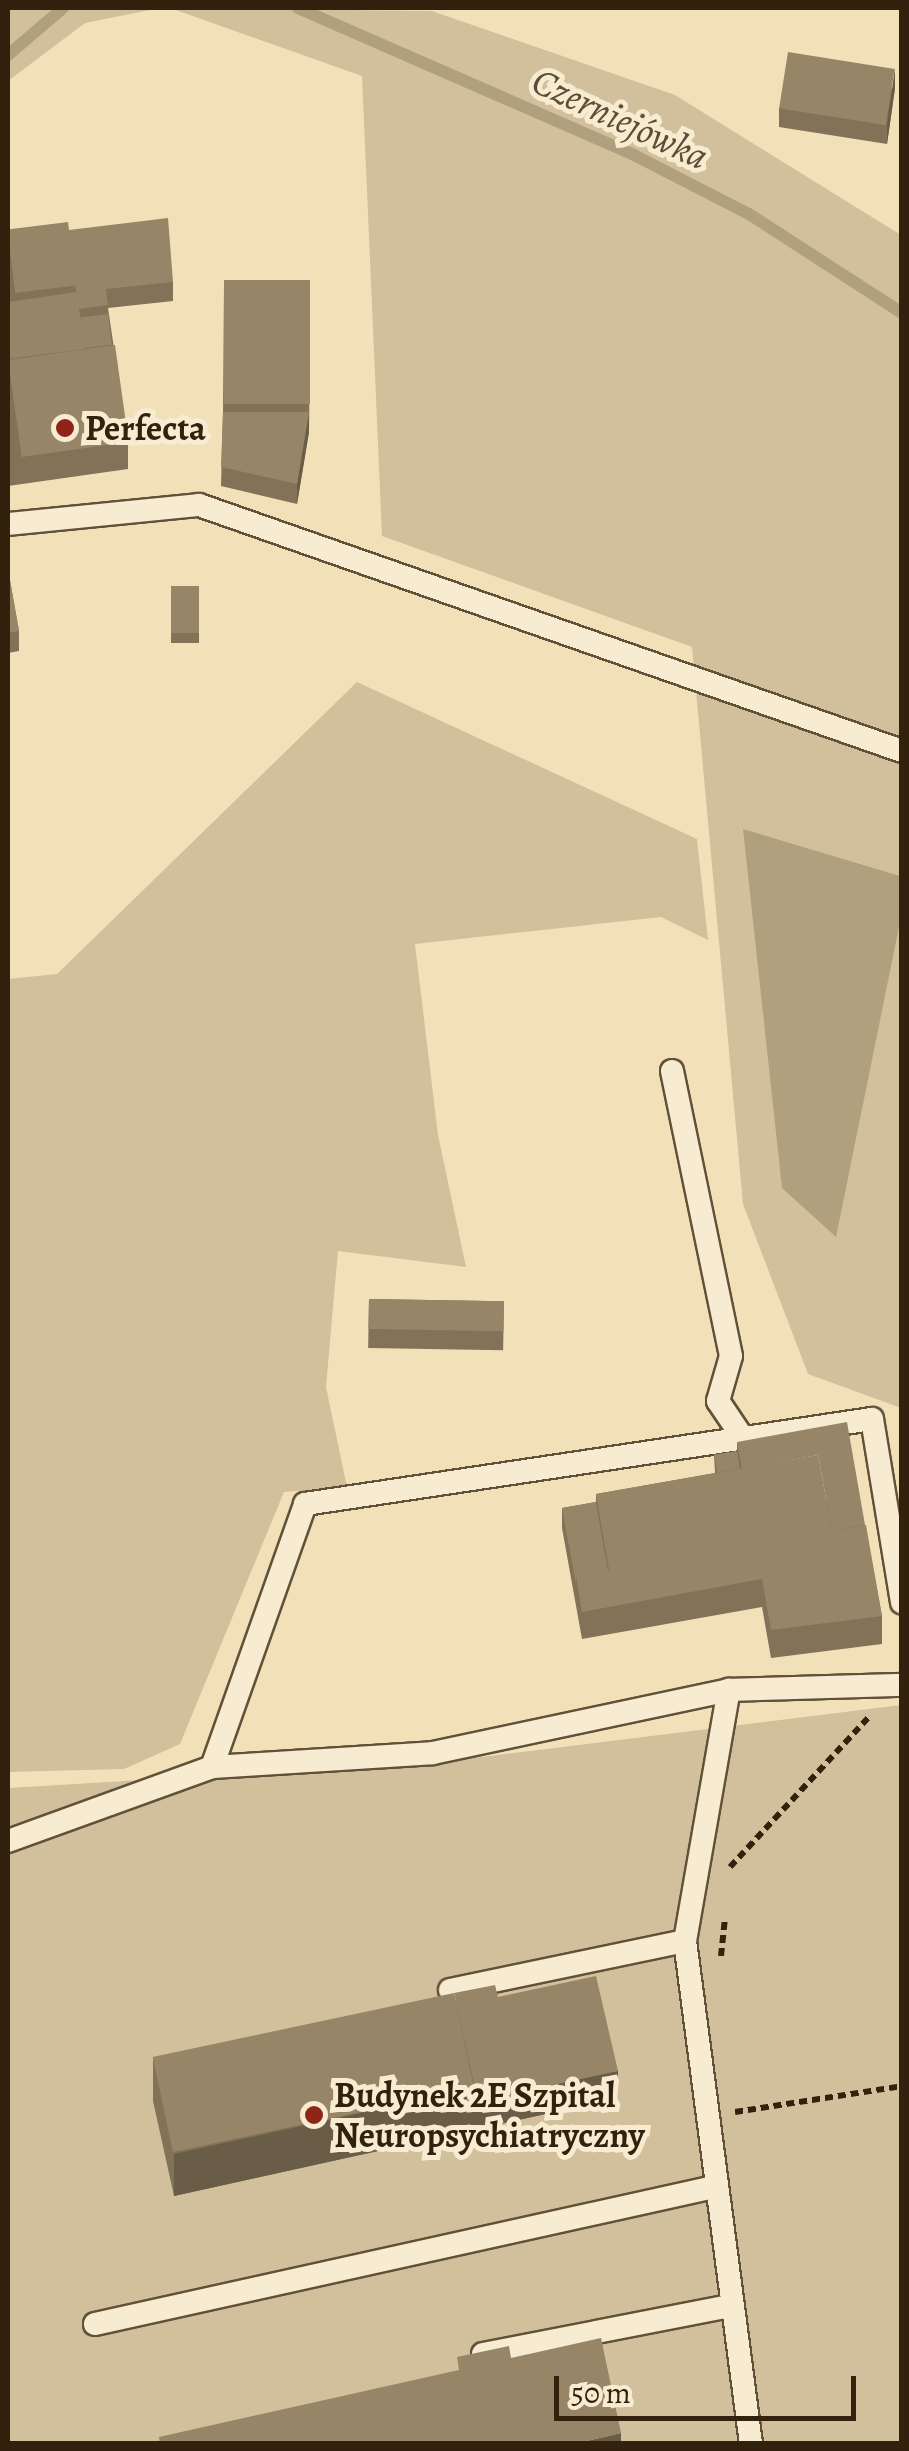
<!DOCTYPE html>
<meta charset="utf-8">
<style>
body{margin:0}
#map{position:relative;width:909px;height:2451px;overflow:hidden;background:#f2e1b8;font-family:Alegreya,serif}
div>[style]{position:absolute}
.green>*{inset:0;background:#d1c09b}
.water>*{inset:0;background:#b1a07e}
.stream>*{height:12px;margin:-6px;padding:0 6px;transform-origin:6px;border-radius:6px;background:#b1a07e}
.path>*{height:6px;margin-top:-3px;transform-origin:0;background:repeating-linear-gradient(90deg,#32210d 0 8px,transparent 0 13px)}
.roads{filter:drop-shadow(2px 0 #625138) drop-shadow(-2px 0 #625138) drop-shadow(0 2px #625138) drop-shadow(0 -2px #625138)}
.lane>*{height:22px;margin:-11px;padding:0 11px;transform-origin:11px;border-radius:11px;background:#f7ecd1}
.wall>*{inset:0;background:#817258;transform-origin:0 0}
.shaded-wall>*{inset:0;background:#695d47}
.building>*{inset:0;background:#968566;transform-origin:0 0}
.dots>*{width:28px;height:28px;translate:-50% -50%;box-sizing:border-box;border:5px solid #f7ecd1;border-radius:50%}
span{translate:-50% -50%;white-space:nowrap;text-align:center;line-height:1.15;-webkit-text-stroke:10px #f7ecd1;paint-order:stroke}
.poi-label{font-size:35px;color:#32210d;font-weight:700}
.left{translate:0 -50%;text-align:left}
.water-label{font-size:38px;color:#5e4d35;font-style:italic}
.frame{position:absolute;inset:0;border:10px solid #32210d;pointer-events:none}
.scale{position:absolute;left:554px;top:2376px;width:302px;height:45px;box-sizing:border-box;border:5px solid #32210d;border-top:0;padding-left:12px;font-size:30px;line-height:35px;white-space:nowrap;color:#32210d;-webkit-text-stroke:8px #f7ecd1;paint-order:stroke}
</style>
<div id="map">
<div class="green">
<i style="clip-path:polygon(8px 8px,160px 8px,85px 23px,8px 81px)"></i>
<i style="clip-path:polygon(170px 8px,432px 11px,675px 95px,901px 235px,901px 1408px,808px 1374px,743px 1204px,692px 647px,382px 536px,362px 76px)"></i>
<i style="clip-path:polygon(357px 682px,697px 839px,708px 940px,661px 917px,415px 944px,438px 1135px,466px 1267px,338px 1251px,326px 1387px,347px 1487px,284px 1492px,180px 1744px,124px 1769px,8px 1772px,8px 979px,57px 974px)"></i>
<i style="clip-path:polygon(901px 1705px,901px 2443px,8px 2444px,8px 1788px,441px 1762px)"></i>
</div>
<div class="water">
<i style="clip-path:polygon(743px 829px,900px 876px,901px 917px,836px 1237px,782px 1188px)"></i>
</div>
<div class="stream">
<i style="left:298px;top:8px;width:367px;rotate:23.6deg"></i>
<i style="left:634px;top:155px;width:129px;rotate:27.2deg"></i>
<i style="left:749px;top:214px;width:182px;rotate:32.9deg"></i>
<i style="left:8px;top:55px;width:72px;rotate:-40.5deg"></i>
</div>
<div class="path">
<i style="left:730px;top:1867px;width:203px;rotate:-47.2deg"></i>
<i style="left:721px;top:1956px;width:37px;rotate:-84deg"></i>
<i style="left:735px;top:2112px;width:169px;rotate:-8.8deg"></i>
</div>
<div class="roads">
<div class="lane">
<i style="left:8px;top:524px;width:192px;rotate:-5.7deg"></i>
<i style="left:199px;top:505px;width:745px;rotate:19.29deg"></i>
<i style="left:672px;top:1071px;width:291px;rotate:78.3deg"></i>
<i style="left:731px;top:1356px;width:47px;rotate:106.1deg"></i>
<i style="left:718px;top:1401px;width:45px;rotate:56deg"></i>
<i style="left:212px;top:1767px;width:221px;rotate:-3.6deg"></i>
<i style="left:433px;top:1753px;width:303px;rotate:-12deg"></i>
<i style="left:729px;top:1690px;width:173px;rotate:-1.7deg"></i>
<i style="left:8px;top:1841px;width:217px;rotate:-19.9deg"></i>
<i style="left:212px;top:1767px;width:279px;rotate:-70.5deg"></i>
<i style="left:305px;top:1504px;width:573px;rotate:-8.53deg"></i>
<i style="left:872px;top:1419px;width:186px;rotate:80.7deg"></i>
<i style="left:685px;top:1941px;width:255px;rotate:-80.1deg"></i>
<i style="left:450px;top:1990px;width:240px;rotate:-11.8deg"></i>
<i style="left:685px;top:1941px;width:507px;rotate:82.52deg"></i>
<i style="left:95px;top:2324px;width:634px;rotate:-12.48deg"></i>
<i style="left:483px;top:2354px;width:252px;rotate:-11deg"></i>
</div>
</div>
<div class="wall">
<i style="clip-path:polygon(895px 88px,887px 144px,779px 127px,779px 108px)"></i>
<i style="clip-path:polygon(8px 230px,69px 230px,173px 282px,173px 301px,108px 308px,128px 442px,128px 469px,8px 486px)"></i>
<i style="clip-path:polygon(224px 280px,310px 280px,309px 432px,297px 504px,221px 486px,223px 412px)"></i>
<i style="clip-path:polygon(8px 569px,19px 631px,19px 651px,8px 653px)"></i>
<i style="left:171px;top:586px;width:28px;height:57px"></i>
<i style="left:369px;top:1299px;width:135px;height:49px;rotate:1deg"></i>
<i style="clip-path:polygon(737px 1442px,865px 1525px,882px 1616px,882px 1644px,771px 1658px,762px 1607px,582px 1639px,562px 1528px,562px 1508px,596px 1502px,596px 1494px,715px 1473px,714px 1455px,737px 1451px)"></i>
<i style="clip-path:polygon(498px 1997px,618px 2098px,174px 2196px,153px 2101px,153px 2060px)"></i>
</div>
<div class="shaded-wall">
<i style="clip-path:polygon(895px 68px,895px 88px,887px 144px,887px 125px)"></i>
<i style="clip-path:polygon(310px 280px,309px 432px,297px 504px,297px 484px,309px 412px)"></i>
<i style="clip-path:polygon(618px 2071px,618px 2098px,174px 2196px,174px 2154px,475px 2088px)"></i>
<i style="clip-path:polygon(621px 2433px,621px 2444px,574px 2444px)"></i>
</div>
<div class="building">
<i style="left:788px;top:52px;width:108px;height:57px;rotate:9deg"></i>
<i style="clip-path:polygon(168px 218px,173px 282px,106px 289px,108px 305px,79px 309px,85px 349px,8px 359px,8px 302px,76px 292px,69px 230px)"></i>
<i style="left:68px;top:222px;width:64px;height:61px;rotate:83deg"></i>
<i style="left:224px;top:280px;width:86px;height:124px"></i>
<i style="left:108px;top:314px;width:31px;height:28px;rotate:83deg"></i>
<i style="left:115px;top:345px;width:98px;height:108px;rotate:82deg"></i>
<i style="clip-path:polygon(223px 412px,309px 412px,297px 484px,221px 467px)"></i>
<i style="clip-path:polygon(8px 569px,19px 631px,8px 633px)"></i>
<i style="left:171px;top:586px;width:28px;height:47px"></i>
<i style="left:369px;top:1299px;width:135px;height:30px;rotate:1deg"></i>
<i style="clip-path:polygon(847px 1422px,865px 1525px,832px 1531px,818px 1455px,742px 1469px,737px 1442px)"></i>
<i style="left:737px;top:1451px;width:18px;height:23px;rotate:81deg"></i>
<i style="clip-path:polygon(818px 1455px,832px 1531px,866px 1525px,882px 1616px,771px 1630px,762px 1579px,582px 1612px,576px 1576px,609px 1570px,596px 1494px)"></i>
<i style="clip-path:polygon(596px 1502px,608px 1571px,576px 1576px,576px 1584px,562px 1508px)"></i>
<i style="clip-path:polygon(596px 1976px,618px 2071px,475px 2102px,475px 2088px,454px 1993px,495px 1985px,498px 1997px)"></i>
<i style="left:454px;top:1993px;width:97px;height:308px;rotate:78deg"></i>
<i style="clip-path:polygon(601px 2338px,621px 2433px,574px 2444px,160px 2444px,159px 2437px,459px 2370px,457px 2357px,509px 2346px,511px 2358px)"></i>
</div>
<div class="dots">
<i style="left:65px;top:428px;background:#8f2418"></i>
<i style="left:314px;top:2115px;background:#8f2418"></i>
</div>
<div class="poi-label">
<span class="left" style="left:85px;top:428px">Perfecta</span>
<span class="left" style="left:334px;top:2115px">Budynek 2E Szpital<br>Neuropsychiatryczny</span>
</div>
<div class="water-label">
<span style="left:620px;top:119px;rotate:25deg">Czerniejówka</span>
</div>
<div class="frame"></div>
<div class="scale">50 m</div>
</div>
